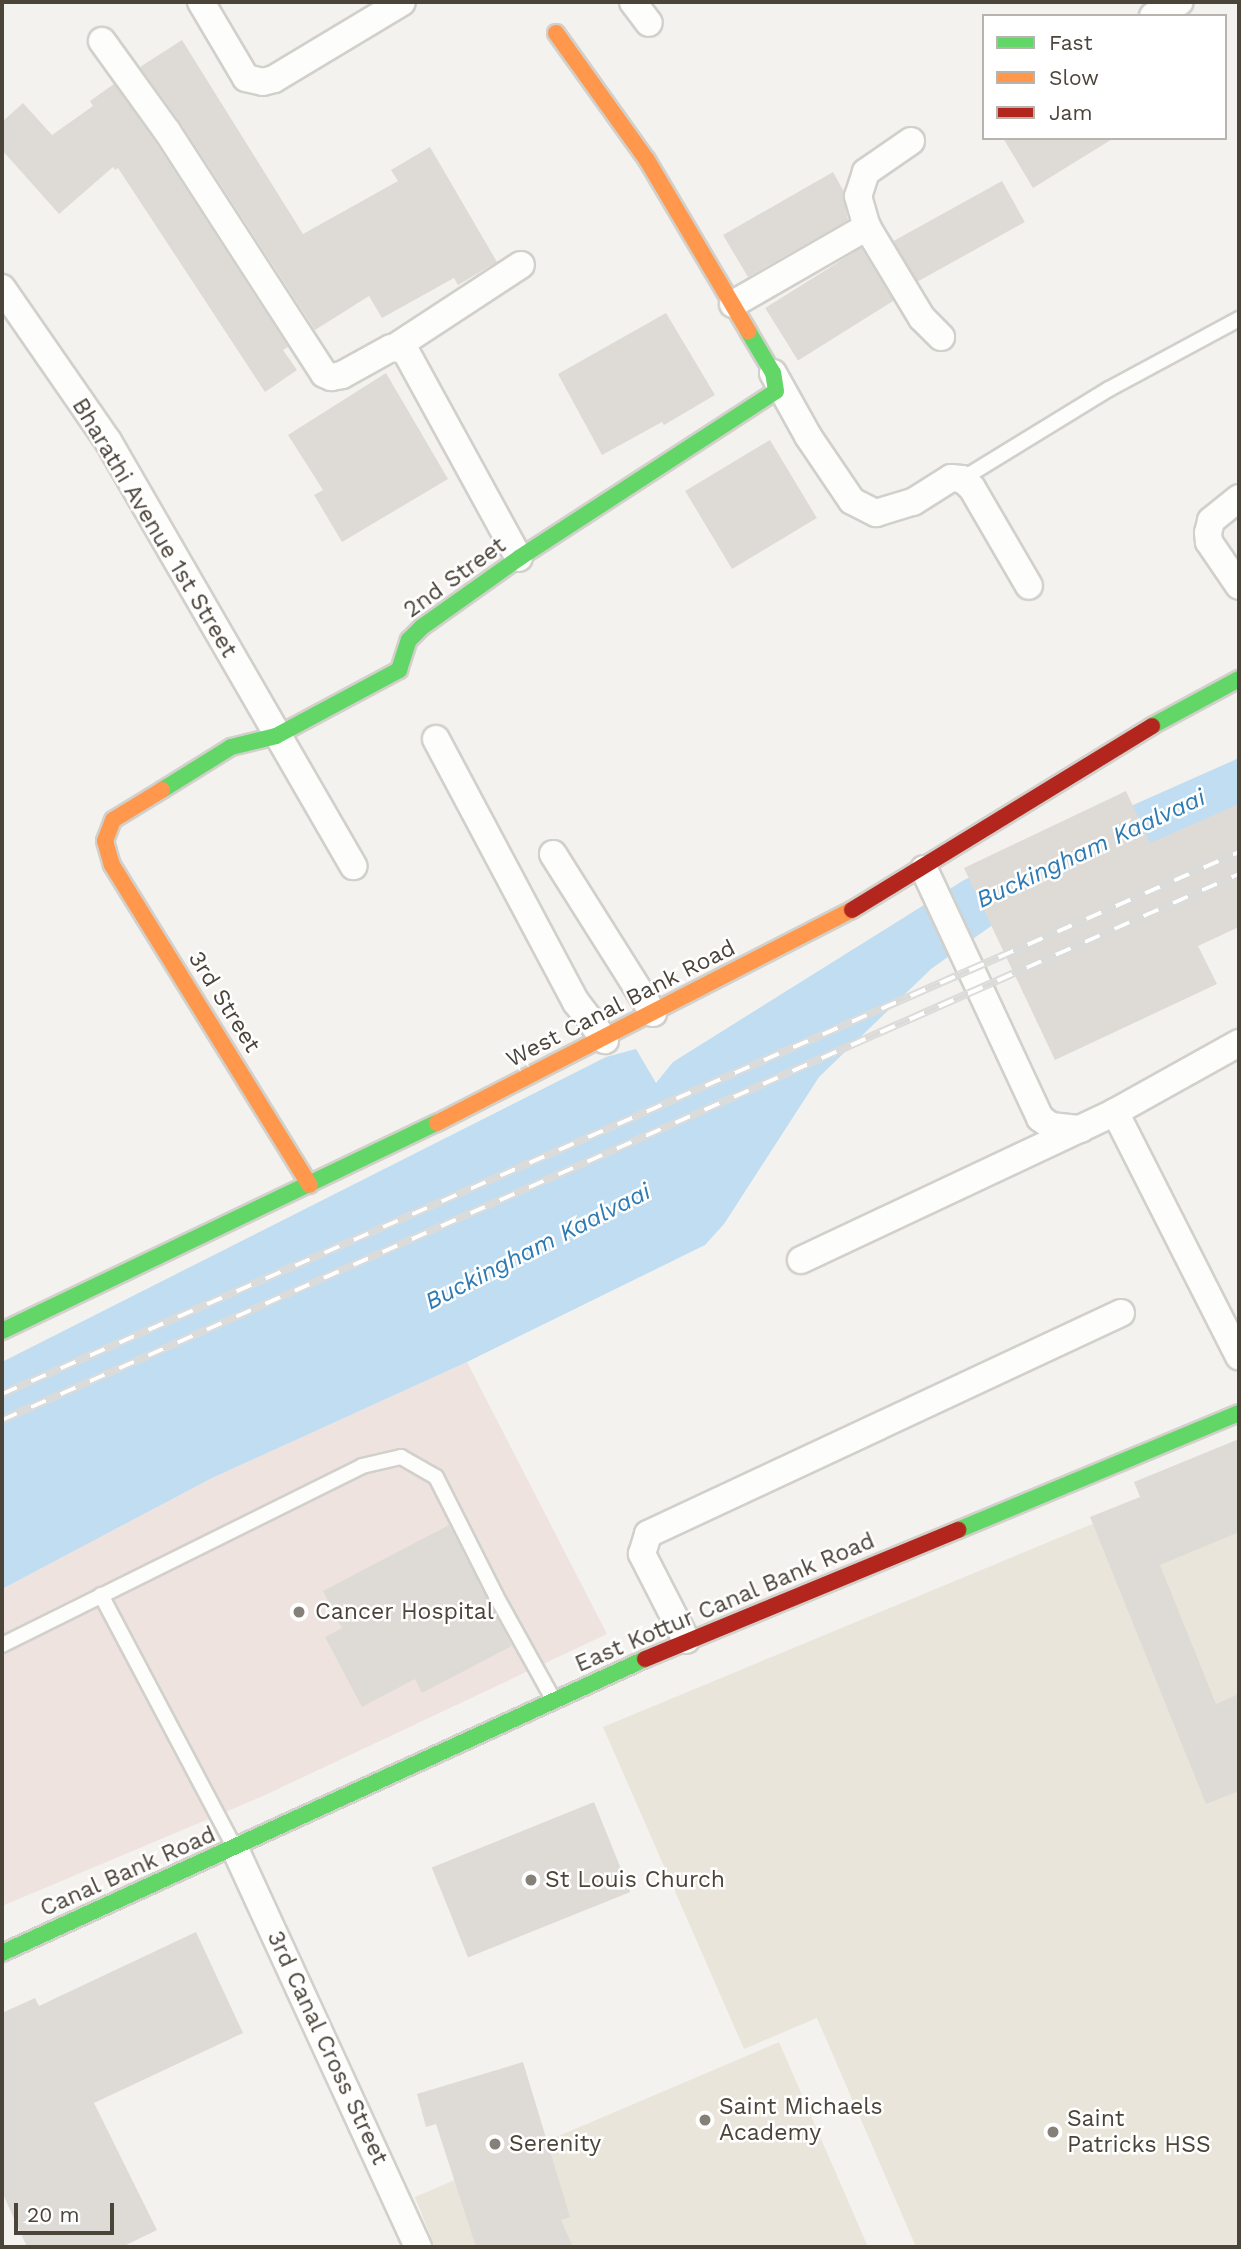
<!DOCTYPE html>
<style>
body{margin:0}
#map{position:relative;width:1241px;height:2249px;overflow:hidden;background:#f4f2ee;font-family:"Work Sans",sans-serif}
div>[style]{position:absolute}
.education>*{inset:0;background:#eae5da}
.medical>*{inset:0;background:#eee3df}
.water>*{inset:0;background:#c0ddf1}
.building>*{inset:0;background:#dedbd6;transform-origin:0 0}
.roads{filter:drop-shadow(2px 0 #d2d0cb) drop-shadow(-2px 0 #d2d0cb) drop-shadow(0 2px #d2d0cb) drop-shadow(0 -2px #d2d0cb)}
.lane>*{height:14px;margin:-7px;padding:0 7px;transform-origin:7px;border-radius:7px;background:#fdfdfc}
.street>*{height:26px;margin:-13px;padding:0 13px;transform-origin:13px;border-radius:13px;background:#fdfdfc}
.fast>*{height:16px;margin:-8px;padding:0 8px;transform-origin:8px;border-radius:8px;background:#63d668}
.slow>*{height:16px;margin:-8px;padding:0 8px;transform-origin:8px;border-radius:8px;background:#ff974d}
.jam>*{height:16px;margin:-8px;padding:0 8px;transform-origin:8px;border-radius:8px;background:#b3261e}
.rail>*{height:8px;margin-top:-4px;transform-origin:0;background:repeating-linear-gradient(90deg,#fff 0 16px,#dbdbda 0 32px);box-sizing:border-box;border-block:2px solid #dbdbda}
.dots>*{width:19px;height:19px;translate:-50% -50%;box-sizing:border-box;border:4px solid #fff;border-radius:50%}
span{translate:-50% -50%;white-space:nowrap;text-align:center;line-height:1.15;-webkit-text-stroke:5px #fff;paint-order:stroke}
.street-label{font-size:23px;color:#4b4439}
.poi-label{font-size:23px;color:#4b4439}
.left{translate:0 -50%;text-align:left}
.water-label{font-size:24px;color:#2e7ab2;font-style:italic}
.frame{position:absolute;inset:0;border:4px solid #4b4439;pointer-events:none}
.legend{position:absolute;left:982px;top:14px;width:245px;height:126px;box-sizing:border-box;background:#fff;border:2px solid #b7b4b0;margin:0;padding:9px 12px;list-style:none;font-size:21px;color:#4b4439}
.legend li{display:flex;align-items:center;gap:14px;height:35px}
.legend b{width:35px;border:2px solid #b7b4b0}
.scale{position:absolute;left:14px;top:2203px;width:100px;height:32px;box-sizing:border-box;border:4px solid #4b4439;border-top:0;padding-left:9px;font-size:21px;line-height:24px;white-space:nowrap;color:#4b4439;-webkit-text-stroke:5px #fff;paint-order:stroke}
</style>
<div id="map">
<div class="education">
<i style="clip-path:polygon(1239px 1463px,1239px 2247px,916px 2247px,817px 2018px,744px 2049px,603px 1727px)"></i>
<i style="clip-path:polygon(779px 2042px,868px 2247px,435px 2247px,415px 2197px)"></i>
</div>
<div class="medical">
<i style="clip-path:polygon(467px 1362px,607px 1634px,263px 1796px,2px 1906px,2px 1589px,212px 1478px)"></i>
</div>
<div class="water">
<i style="clip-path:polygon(1239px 758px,1239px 810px,1029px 899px,931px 969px,819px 1077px,724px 1224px,705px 1245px,467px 1362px,212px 1478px,2px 1589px,2px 1362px,606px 1057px,636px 1049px,656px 1083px,673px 1062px,964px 880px)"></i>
</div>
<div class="building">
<i style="clip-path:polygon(182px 40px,303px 234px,398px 181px,391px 170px,430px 147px,497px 262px,458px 285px,454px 278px,382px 318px,369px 296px,315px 330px,180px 122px,140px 67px)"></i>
<i style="clip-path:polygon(114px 84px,154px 140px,288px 347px,283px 350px,297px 370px,265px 392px,118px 168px,115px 170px,113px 167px,59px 214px,2px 150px,2px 122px,23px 103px,52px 135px,93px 106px,90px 101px)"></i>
<i style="clip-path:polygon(1003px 138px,1114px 138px,1033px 188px)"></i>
<i style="clip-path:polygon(833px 172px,843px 190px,848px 220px,748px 277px,723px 235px)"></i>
<i style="left:1002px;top:181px;width:47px;height:124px;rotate:61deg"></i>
<i style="left:861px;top:248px;width:62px;height:113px;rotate:58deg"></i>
<i style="clip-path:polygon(666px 313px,715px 395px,664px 425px,662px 422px,602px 455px,558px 374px)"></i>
<i style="clip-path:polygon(386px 373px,448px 479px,342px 542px,314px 495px,323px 490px,288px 435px)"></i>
<i style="left:770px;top:440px;width:91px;height:99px;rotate:59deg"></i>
<i style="clip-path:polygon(1126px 791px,1150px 843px,1239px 804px,1239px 927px,1198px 946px,1217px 984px,1055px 1060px,964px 868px)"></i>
<i style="clip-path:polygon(1239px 1439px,1239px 1532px,1160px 1565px,1216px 1704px,1239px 1694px,1239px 1791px,1206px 1804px,1090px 1517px,1140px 1497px,1134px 1482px)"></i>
<i style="clip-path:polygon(449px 1525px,512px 1646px,422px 1693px,415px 1679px,362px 1707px,325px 1637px,342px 1628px,323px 1591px)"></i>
<i style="left:594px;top:1802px;width:97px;height:175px;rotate:68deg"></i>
<i style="clip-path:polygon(196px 1932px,243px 2033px,94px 2103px,157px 2230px,122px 2247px,27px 2247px,2px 2192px,2px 2013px,35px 1998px,39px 2006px)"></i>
<i style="clip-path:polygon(523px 2062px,570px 2217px,561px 2220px,573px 2247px,476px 2247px,436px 2124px,426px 2127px,417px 2094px)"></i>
</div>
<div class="roads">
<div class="lane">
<i style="left:962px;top:479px;width:172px;rotate:-31.5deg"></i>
<i style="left:1109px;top:389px;width:148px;rotate:-28.3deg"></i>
<i style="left:101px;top:1595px;width:282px;rotate:62.1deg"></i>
<i style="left:2px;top:1645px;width:402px;rotate:-26.4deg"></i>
<i style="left:362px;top:1466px;width:40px;rotate:-13deg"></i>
<i style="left:401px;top:1457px;width:40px;rotate:29.7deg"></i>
<i style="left:436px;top:1477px;width:133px;rotate:63.2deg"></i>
<i style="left:496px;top:1596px;width:118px;rotate:61deg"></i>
</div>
<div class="street">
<i style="left:201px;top:2px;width:88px;rotate:59.4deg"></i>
<i style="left:246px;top:78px;width:17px;rotate:13deg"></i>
<i style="left:263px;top:82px;width:11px;rotate:-15deg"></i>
<i style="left:274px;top:79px;width:149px;rotate:-31deg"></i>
<i style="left:633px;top:2px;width:26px;rotate:53deg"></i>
<i style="left:1153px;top:16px;width:30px;rotate:-28deg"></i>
<i style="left:102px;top:41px;width:111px;rotate:54.2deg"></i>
<i style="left:167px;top:131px;width:289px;rotate:57.1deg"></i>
<i style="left:324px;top:374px;width:8px;rotate:23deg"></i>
<i style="left:331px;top:377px;width:11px;rotate:-10deg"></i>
<i style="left:342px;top:375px;width:56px;rotate:-28.9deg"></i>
<i style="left:391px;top:348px;width:14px;rotate:8deg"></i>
<i style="left:405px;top:350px;width:237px;rotate:61.3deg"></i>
<i style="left:911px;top:141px;width:55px;rotate:145.4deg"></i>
<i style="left:866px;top:172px;width:25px;rotate:108deg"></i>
<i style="left:858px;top:196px;width:32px;rotate:74deg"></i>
<i style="left:867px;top:227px;width:106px;rotate:58.9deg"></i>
<i style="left:922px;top:318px;width:27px;rotate:45deg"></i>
<i style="left:2px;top:288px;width:186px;rotate:55.3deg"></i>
<i style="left:108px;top:441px;width:491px;rotate:60deg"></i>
<i style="left:733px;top:304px;width:155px;rotate:-29.9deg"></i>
<i style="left:397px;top:346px;width:148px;rotate:-33.2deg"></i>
<i style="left:773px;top:373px;width:72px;rotate:60.9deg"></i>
<i style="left:808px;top:436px;width:78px;rotate:55.9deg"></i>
<i style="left:852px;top:501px;width:27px;rotate:27deg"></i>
<i style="left:876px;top:513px;width:39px;rotate:-17deg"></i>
<i style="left:913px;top:502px;width:45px;rotate:-32.3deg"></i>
<i style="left:951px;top:478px;width:11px;rotate:5deg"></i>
<i style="left:962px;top:479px;width:13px;rotate:42deg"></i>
<i style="left:972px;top:488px;width:113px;rotate:59.8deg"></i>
<i style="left:1239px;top:498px;width:36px;rotate:141deg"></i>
<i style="left:1211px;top:521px;width:12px;rotate:104deg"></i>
<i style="left:1208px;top:533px;width:9px;rotate:84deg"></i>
<i style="left:1209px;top:542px;width:53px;rotate:55.7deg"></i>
<i style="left:436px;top:739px;width:298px;rotate:62deg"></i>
<i style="left:576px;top:1002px;width:48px;rotate:52.7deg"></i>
<i style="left:553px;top:854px;width:188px;rotate:57.8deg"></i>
<i style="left:924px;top:869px;width:275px;rotate:65deg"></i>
<i style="left:1040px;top:1118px;width:14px;rotate:36deg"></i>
<i style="left:1051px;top:1126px;width:30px;rotate:6deg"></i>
<i style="left:1115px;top:1112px;width:274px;rotate:63.1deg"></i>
<i style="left:801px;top:1260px;width:347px;rotate:-25.2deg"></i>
<i style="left:1115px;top:1112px;width:142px;rotate:-29.1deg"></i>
<i style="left:686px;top:1640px;width:97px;rotate:-117.1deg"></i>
<i style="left:642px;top:1554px;width:21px;rotate:-73deg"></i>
<i style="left:648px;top:1534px;width:522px;rotate:-25.04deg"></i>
<i style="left:235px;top:1849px;width:438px;rotate:65.3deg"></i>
</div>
<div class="fast">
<i style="left:1152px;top:726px;width:99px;rotate:-28.4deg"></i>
<i style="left:162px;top:790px;width:81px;rotate:-31.9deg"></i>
<i style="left:231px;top:747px;width:46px;rotate:-13.7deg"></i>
<i style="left:276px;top:736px;width:140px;rotate:-28.2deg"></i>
<i style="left:399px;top:670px;width:32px;rotate:-72deg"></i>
<i style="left:409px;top:640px;width:18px;rotate:-45deg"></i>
<i style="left:422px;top:627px;width:119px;rotate:-35.4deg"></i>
<i style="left:519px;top:558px;width:306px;rotate:-33deg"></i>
<i style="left:776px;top:391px;width:18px;rotate:-99deg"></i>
<i style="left:773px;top:373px;width:49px;rotate:-120.8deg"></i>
<i style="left:2px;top:1331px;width:482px;rotate:-25.6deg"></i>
<i style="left:958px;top:1530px;width:304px;rotate:-22.6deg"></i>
<i style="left:2px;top:1953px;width:707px;rotate:-24.57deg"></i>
</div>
<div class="slow">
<i style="left:556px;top:33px;width:156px;rotate:54.4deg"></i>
<i style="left:647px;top:160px;width:199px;rotate:59.4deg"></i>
<i style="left:162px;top:790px;width:57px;rotate:148.5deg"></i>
<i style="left:113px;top:820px;width:22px;rotate:111deg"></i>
<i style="left:105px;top:841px;width:25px;rotate:74deg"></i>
<i style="left:112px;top:865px;width:376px;rotate:58.3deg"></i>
<i style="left:437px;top:1123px;width:466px;rotate:-27.2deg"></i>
</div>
<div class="jam">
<i style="left:852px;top:910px;width:352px;rotate:-31.5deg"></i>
<i style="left:645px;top:1659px;width:339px;rotate:-22.4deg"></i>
</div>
</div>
<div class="rail">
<i style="left:2px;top:1394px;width:1351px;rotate:-23.66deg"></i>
<i style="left:2px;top:1420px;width:1352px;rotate:-23.82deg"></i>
</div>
<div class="dots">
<i style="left:299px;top:1612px;background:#868178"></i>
<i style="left:531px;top:1880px;background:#868178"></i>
<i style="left:705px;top:2120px;background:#868178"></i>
<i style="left:1053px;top:2132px;background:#868178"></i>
<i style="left:495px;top:2144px;background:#868178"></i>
</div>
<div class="street-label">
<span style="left:154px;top:528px;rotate:59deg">Bharathi Avenue 1st Street</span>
<span style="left:455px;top:578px;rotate:-36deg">2nd Street</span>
<span style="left:224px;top:1002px;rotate:58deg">3rd Street</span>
<span style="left:621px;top:1004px;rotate:-27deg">West Canal Bank Road</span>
<span style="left:725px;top:1603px;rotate:-23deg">East Kottur Canal Bank Road</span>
<span style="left:128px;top:1872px;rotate:-24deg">Canal Bank Road</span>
<span style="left:327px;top:2048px;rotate:65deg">3rd Canal Cross Street</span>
</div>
<div class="poi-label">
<span class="left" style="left:315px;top:1612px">Cancer Hospital</span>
<span class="left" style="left:545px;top:1880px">St Louis Church</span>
<span class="left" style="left:719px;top:2120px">Saint Michaels<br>Academy</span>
<span class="left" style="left:1067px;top:2132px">Saint<br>Patricks HSS</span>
<span class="left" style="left:509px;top:2144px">Serenity</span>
</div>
<div class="water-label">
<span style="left:1091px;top:849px;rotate:-25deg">Buckingham Kaalvaai</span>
<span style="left:538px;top:1247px;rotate:-27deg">Buckingham Kaalvaai</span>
</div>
<div class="frame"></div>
<ul class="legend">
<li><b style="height:9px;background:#63d668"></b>Fast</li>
<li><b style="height:9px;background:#ff974d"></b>Slow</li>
<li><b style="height:9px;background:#b3261e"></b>Jam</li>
</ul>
<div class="scale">20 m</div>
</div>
